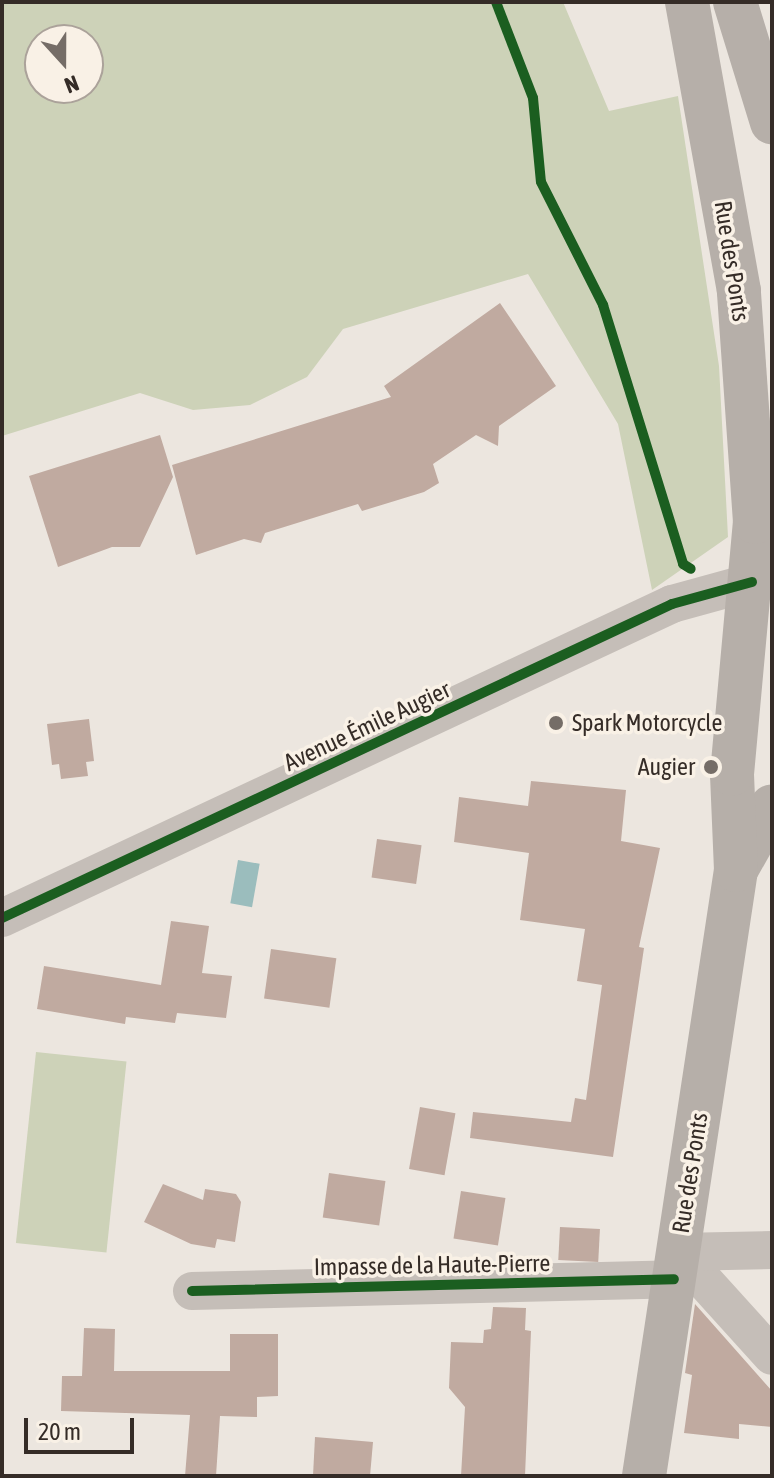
<!DOCTYPE html>
<meta charset="utf-8">
<style>
body{margin:0}
#map{position:relative;width:774px;height:1478px;overflow:hidden;background:#ece6df;font-family:"Asap Condensed",sans-serif}
div>[style]{position:absolute}
.green>*{inset:0;background:#cdd2b8;transform-origin:0 0}
.water>*{inset:0;background:#9bbdbd;transform-origin:0 0}
.building>*{inset:0;background:#c0aaa0;transform-origin:0 0}
.street>*{height:38px;margin:-19px;padding:0 19px;transform-origin:19px;border-radius:19px;background:#c5beb8}
.secondary>*{height:44px;margin:-22px;padding:0 22px;transform-origin:22px;border-radius:22px;background:#b6afa9}
.cycleway>*{height:10px;margin:-5px;padding:0 5px;transform-origin:5px;border-radius:5px;background:#1b5e20}
.dots>*{width:22px;height:22px;translate:-50% -50%;box-sizing:border-box;border:4px solid #f9f1e6;border-radius:50%}
span{translate:-50% -50%;white-space:nowrap;text-align:center;line-height:1.15;-webkit-text-stroke:7px #f9f1e6;paint-order:stroke}
.street-label{font-size:24px;color:#352c27}
.poi-label{font-size:24px;color:#352c27}
.left{translate:0 -50%;text-align:left}
.right{translate:-100% -50%;text-align:right}
.frame{position:absolute;inset:0;border:4px solid #352c27;pointer-events:none}
.north{position:absolute;left:24px;top:24px;width:80px;height:80px;box-sizing:border-box;background:#f9f1e6;border:2px solid #aba29a;border-radius:50%;rotate:159deg;font-size:22px;font-weight:700;line-height:32px;text-align:center;color:#352c27}
.north::after{content:'';display:block;margin:auto;width:28px;height:36px;background:#756d67;clip-path:polygon(50% 0,100% 100%,50% 72%,0 100%)}
.scale{position:absolute;left:24px;top:1418px;width:110px;height:36px;box-sizing:border-box;border:4px solid #352c27;border-top:0;padding-left:10px;font-size:24px;line-height:28px;white-space:nowrap;color:#352c27;-webkit-text-stroke:6px #f9f1e6;paint-order:stroke}
</style>
<div id="map">
<div class="green">
<i style="clip-path:polygon(evenodd,2px 2px,563px 2px,609px 111px,678px 96px,719px 366px,728px 537px,652px 590px,618px 424px,528px 274px,343px 329px,307px 377px,250px 405px,193px 410px,140px 393px,2px 436px,2px 2px,40px 40px,88px 40px,88px 88px,40px 88px,40px 40px)"></i>
<i style="left:36px;top:1052px;width:91px;height:192px;rotate:6deg"></i>
</div>
<div class="water">
<i style="left:238px;top:860px;width:22px;height:44px;rotate:10deg"></i>
</div>
<div class="building">
<i style="clip-path:polygon(500px 303px,556px 386px,499px 426px,498px 446px,476px 435px,433px 464px,439px 483px,424px 492px,362px 511px,358px 504px,265px 533px,261px 543px,244px 539px,196px 555px,172px 465px,391px 397px,384px 386px)"></i>
<i style="clip-path:polygon(160px 435px,173px 477px,140px 547px,112px 547px,58px 567px,29px 476px)"></i>
<i style="clip-path:polygon(89px 719px,94px 761px,86px 762px,88px 776px,61px 779px,59px 764px,52px 765px,47px 724px)"></i>
<i style="clip-path:polygon(531px 781px,626px 790px,621px 841px,660px 848px,639px 947px,644px 948px,613px 1157px,470px 1138px,473px 1112px,571px 1122px,575px 1098px,586px 1100px,602px 985px,577px 981px,585px 929px,520px 920px,529px 853px,454px 842px,459px 797px,528px 806px)"></i>
<i style="left:377px;top:839px;width:45px;height:39px;rotate:8deg"></i>
<i style="clip-path:polygon(171px 921px,209px 926px,202px 973px,232px 976px,226px 1018px,177px 1013px,175px 1023px,126px 1017px,125px 1024px,37px 1009px,44px 966px,161px 985px)"></i>
<i style="left:271px;top:949px;width:66px;height:50px;rotate:8deg"></i>
<i style="left:420px;top:1107px;width:36px;height:63px;rotate:10deg"></i>
<i style="left:329px;top:1173px;width:57px;height:45px;rotate:8deg"></i>
<i style="clip-path:polygon(163px 1184px,203px 1200px,205px 1189px,236px 1194px,241px 1202px,235px 1242px,217px 1239px,215px 1248px,191px 1244px,144px 1222px)"></i>
<i style="left:461px;top:1191px;width:45px;height:48px;rotate:9deg"></i>
<i style="left:560px;top:1227px;width:40px;height:33px;rotate:3deg"></i>
<i style="clip-path:polygon(695px 1304px,772px 1391px,772px 1427px,739px 1424px,739px 1439px,684px 1433px,692px 1375px,685px 1373px)"></i>
<i style="clip-path:polygon(493px 1307px,526px 1308px,525px 1330px,531px 1331px,525px 1476px,461px 1476px,465px 1407px,449px 1388px,451px 1342px,483px 1343px,484px 1330px,491px 1329px)"></i>
<i style="clip-path:polygon(84px 1328px,115px 1329px,114px 1371px,230px 1371px,230px 1334px,278px 1334px,278px 1396px,257px 1397px,257px 1417px,220px 1416px,216px 1476px,185px 1476px,190px 1415px,61px 1411px,62px 1376px,82px 1376px)"></i>
<i style="clip-path:polygon(315px 1437px,373px 1442px,370px 1476px,313px 1476px)"></i>
</div>
<div class="street">
<i style="left:2px;top:918px;width:740px;rotate:-25.11deg"></i>
<i style="left:672px;top:604px;width:83px;rotate:-15.4deg"></i>
<i style="left:678px;top:1252px;width:140px;rotate:47.9deg"></i>
<i style="left:678px;top:1252px;width:94px;rotate:-1.2deg"></i>
<i style="left:192px;top:1291px;width:482px;rotate:-1.4deg"></i>
</div>
<div class="secondary">
<i style="left:735px;top:2px;width:126px;rotate:72.9deg"></i>
<i style="left:736px;top:870px;width:73px;rotate:-60.6deg"></i>
<i style="left:644px;top:1476px;width:613px;rotate:-81.37deg"></i>
<i style="left:736px;top:870px;width:96px;rotate:-92.4deg"></i>
<i style="left:732px;top:774px;width:253px;rotate:-84.8deg"></i>
<i style="left:755px;top:522px;width:232px;rotate:-94deg"></i>
<i style="left:739px;top:291px;width:294px;rotate:-100.2deg"></i>
</div>
<div class="cycleway">
<i style="left:496px;top:2px;width:103px;rotate:68.9deg"></i>
<i style="left:533px;top:98px;width:84px;rotate:84.6deg"></i>
<i style="left:541px;top:182px;width:138px;rotate:63.2deg"></i>
<i style="left:603px;top:305px;width:271px;rotate:72.8deg"></i>
<i style="left:683px;top:564px;width:9px;rotate:32deg"></i>
<i style="left:2px;top:918px;width:740px;rotate:-25.11deg"></i>
<i style="left:672px;top:604px;width:83px;rotate:-15.4deg"></i>
<i style="left:192px;top:1291px;width:482px;rotate:-1.4deg"></i>
</div>
<div class="dots">
<i style="left:556px;top:723px;background:#756d67"></i>
<i style="left:711px;top:767px;background:#756d67"></i>
</div>
<div class="street-label">
<span style="left:732px;top:261px;rotate:81deg">Rue des Ponts</span>
<span style="left:367px;top:726px;rotate:-25deg">Avenue Émile Augier</span>
<span style="left:690px;top:1173px;rotate:-81deg">Rue des Ponts</span>
<span style="left:432px;top:1265px;rotate:-1deg">Impasse de la Haute-Pierre</span>
</div>
<div class="poi-label">
<span class="left" style="left:572px;top:723px">Spark Motorcycle</span>
<span class="right" style="left:695px;top:767px">Augier</span>
</div>
<div class="frame"></div>
<div class="north">N</div>
<div class="scale">20 m</div>
</div>
